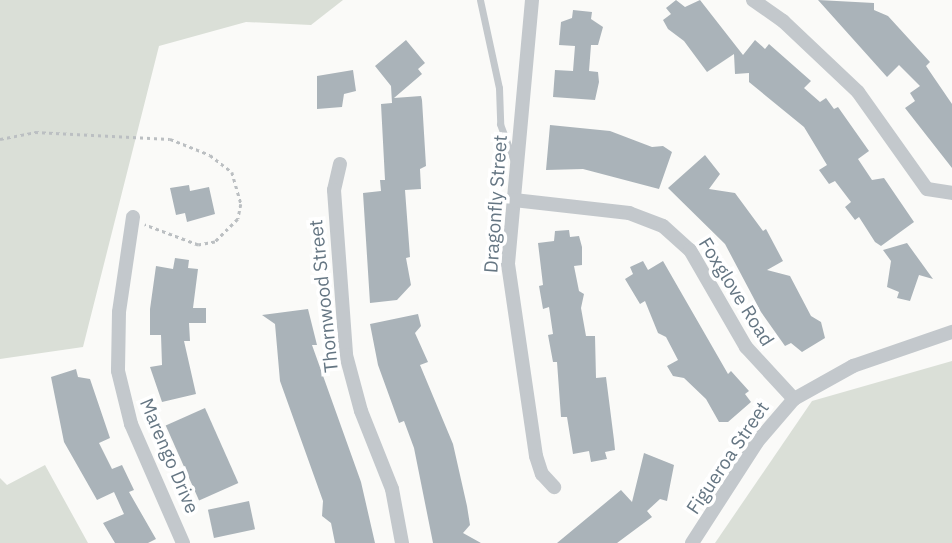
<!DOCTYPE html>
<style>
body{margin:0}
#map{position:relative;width:952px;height:543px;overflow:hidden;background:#fafaf8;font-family:"IBM Plex Sans",sans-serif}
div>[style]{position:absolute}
.green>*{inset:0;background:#dadfd7}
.building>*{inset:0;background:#aab3b9;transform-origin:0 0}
.path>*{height:2.5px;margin-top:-1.25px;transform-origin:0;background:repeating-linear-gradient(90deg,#bbbfc2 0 3.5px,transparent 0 7px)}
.service>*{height:7px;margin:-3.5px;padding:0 3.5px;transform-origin:3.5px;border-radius:3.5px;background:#c3c8cc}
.minor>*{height:14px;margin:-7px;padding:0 7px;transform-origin:7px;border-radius:7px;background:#c3c8cc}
span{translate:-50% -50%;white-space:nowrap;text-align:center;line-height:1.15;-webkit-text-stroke:7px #fff;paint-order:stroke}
.street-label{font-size:19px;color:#657683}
</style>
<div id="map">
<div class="green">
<i style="clip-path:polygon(0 0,343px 0,311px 25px,246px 22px,159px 46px,83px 347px,0 359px)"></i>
<i style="clip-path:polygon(952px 361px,952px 543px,715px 543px,812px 401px)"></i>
<i style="clip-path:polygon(45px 465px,88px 543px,0 543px,0 478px,7px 485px)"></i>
</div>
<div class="building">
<i style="clip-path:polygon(676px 0,685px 7px,700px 0,743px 55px,755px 40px,765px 49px,769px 44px,811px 81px,804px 88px,820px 102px,826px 98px,834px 109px,838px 107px,869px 151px,858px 159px,872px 180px,884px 178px,914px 222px,881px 246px,875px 242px,859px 217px,855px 220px,845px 207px,851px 202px,835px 181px,829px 184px,819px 170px,827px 165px,804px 127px,749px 82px,749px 73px,735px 74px,734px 54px,707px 72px,684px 41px,668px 29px,663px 20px,671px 14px,666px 8px)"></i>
<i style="clip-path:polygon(818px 0,874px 3px,874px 10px,888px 16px,930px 62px,926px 66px,952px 104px,952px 168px,905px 108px,915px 101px,910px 93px,920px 86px,899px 65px,887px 77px)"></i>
<i style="clip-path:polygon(573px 10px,592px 12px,591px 19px,603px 27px,598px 45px,591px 45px,589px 71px,598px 72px,599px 82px,595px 100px,553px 97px,555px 70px,573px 71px,575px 46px,559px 45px,561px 22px,572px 18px)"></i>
<i style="clip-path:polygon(406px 40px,425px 63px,418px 69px,422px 74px,394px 98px,421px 96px,422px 100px,426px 166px,420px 169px,421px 189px,405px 190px,410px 257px,406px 258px,411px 285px,397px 300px,370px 303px,363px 193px,381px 191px,380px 180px,385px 180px,381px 104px,392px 103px,391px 86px,375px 66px)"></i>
<i style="clip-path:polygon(353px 70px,356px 91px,344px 94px,342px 107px,317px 109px,317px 76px)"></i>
<i style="clip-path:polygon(550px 125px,610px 131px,652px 147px,663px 146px,672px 152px,659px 189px,583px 169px,546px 170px)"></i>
<i style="clip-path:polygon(705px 155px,720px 174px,709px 189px,735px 193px,763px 231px,766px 229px,783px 261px,767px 270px,790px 276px,811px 316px,821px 322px,825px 338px,802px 352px,791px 343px,785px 346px,761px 312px,725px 244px,668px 188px)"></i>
<i style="clip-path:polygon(189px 185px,190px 191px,209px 187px,215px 214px,187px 222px,185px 213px,176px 215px,170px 188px)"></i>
<i style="clip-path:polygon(569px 230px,570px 237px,579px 236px,582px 247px,582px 265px,574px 266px,579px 291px,584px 294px,581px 308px,586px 336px,595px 336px,596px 378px,606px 377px,614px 440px,615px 450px,605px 452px,607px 459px,591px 462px,589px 451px,573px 454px,567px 417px,561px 417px,557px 362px,553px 362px,548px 335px,553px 334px,549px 307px,543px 309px,539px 286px,543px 285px,538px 243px,554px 241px,555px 231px)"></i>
<i style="clip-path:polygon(907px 243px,933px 279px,919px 275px,910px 301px,897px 298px,899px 292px,887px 287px,891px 261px,883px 250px)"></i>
<i style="clip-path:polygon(175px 258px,189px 260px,188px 268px,198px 269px,193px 308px,206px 308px,206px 323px,189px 323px,190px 341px,184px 341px,196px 394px,162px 402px,150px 367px,162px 365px,161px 335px,150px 335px,150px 309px,156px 266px,173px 269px)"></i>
<i style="clip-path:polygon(643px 261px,648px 270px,663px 261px,728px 374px,731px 371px,749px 391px,745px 394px,751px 402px,728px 422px,719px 422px,706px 399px,684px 378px,673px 376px,667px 366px,678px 360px,666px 337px,658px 333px,645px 301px,640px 304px,625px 279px,633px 274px,630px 267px)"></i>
<i style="clip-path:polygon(308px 309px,317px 345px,312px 345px,361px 482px,375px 543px,335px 543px,331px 523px,322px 516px,323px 501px,280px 381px,275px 324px,262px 315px)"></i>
<i style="clip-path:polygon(418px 314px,421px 326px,415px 333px,428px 362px,420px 365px,453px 444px,467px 506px,470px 525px,463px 533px,481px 543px,433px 543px,414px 448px,404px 421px,399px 423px,378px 365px,370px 324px)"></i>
<i style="clip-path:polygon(76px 369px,78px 377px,90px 379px,110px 438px,99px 443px,112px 469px,122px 465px,134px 490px,129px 492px,156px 539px,148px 543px,115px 543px,103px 523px,124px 514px,114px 492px,97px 500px,64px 442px,51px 377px)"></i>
<i style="left:205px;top:408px;width:82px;height:43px;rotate:66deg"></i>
<i style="clip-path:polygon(644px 453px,674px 465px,667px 501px,660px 499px,647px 511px,652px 517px,617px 543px,557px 543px,621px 490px,632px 502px)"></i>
<i style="left:249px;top:501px;width:29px;height:42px;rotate:78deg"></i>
</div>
<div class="path">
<i style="left:0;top:139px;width:36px;rotate:-11deg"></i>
<i style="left:35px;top:132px;width:135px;rotate:3deg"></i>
<i style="left:170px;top:139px;width:43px;rotate:21.8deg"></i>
<i style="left:210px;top:155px;width:28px;rotate:38deg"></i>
<i style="left:232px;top:172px;width:33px;rotate:74deg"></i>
<i style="left:241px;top:204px;width:15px;rotate:101deg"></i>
<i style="left:238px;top:219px;width:33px;rotate:135deg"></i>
<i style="left:215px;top:242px;width:17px;rotate:170deg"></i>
<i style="left:198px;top:245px;width:57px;rotate:-159.3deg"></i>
</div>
<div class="service">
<i style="left:480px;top:0;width:90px;rotate:77.8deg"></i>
<i style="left:499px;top:88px;width:36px;rotate:88deg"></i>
<i style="left:500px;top:124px;width:43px;rotate:69.4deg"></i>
</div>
<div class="minor">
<i style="left:532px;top:0;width:265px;rotate:95.2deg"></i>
<i style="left:508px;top:264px;width:194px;rotate:81.7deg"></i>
<i style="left:536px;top:456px;width:19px;rotate:72deg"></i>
<i style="left:542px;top:474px;width:18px;rotate:47deg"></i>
<i style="left:753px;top:0;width:37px;rotate:35deg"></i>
<i style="left:783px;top:21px;width:103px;rotate:43.4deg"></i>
<i style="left:858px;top:92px;width:119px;rotate:54.6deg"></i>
<i style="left:927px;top:189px;width:25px;rotate:9deg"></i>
<i style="left:340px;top:164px;width:27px;rotate:103deg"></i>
<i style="left:334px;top:190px;width:165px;rotate:85.8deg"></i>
<i style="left:346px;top:355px;width:58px;rotate:75deg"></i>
<i style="left:361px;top:411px;width:84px;rotate:68.3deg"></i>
<i style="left:392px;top:489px;width:55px;rotate:79.5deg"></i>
<i style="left:514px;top:200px;width:116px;rotate:6.4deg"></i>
<i style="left:629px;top:213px;width:36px;rotate:21deg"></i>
<i style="left:663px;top:226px;width:36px;rotate:42deg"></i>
<i style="left:690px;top:250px;width:112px;rotate:60deg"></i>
<i style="left:746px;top:347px;width:71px;rotate:47.3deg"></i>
<i style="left:133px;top:217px;width:96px;rotate:98.4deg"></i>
<i style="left:119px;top:312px;width:59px;rotate:91deg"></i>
<i style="left:118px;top:371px;width:55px;rotate:76.2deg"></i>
<i style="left:131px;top:424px;width:130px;rotate:66.4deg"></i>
<i style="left:692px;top:543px;width:120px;rotate:-57.2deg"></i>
<i style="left:757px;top:442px;width:57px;rotate:-49.3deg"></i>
<i style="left:794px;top:399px;width:68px;rotate:-29.2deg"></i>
<i style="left:853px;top:366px;width:105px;rotate:-19deg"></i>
</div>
<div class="street-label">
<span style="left:496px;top:204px;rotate:-86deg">Dragonfly Street</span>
<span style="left:736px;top:292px;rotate:58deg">Foxglove Road</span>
<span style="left:324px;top:296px;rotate:-96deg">Thornwood Street</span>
<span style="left:169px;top:456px;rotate:67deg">Marengo Drive</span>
<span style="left:728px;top:458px;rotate:-56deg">Figueroa Street</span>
</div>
</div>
